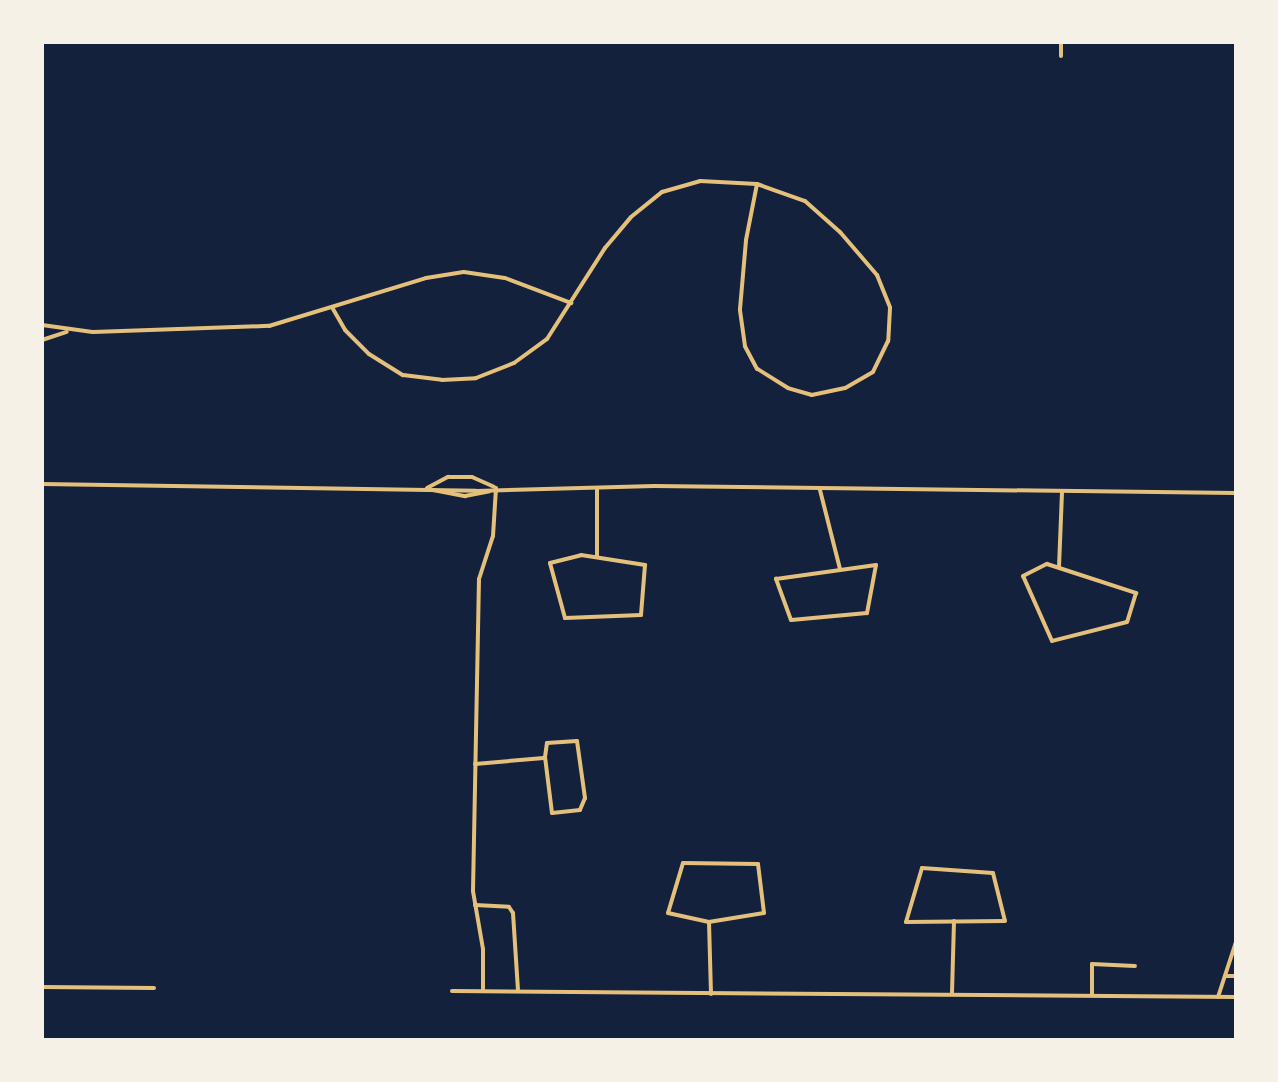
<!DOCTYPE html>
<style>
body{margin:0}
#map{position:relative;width:1278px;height:1082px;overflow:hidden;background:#14213d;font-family:Ubuntu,sans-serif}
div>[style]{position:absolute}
.minor>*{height:4px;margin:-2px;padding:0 2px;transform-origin:2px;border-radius:2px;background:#e5c07b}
span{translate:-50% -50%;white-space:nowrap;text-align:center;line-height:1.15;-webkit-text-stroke:6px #f6f1e7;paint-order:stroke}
.frame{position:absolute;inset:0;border:44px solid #f6f1e7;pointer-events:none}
</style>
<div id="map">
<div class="minor">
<i style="left:1061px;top:42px;width:14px;rotate:90deg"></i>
<i style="left:333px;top:309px;width:24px;rotate:60deg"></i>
<i style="left:345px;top:330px;width:34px;rotate:45deg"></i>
<i style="left:369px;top:354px;width:40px;rotate:32deg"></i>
<i style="left:403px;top:375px;width:39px;rotate:7deg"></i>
<i style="left:442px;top:380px;width:34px;rotate:-3deg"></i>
<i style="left:476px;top:378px;width:41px;rotate:-21.5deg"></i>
<i style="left:514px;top:363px;width:41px;rotate:-36deg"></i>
<i style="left:547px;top:339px;width:108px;rotate:-57.5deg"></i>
<i style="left:605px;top:248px;width:40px;rotate:-50deg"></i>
<i style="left:631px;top:217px;width:40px;rotate:-39deg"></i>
<i style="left:662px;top:192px;width:40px;rotate:-16deg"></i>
<i style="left:700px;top:181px;width:57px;rotate:3deg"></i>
<i style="left:757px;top:184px;width:51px;rotate:19.5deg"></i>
<i style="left:805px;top:201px;width:47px;rotate:41.5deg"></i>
<i style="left:840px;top:232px;width:57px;rotate:49.3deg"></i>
<i style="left:877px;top:275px;width:35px;rotate:68deg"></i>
<i style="left:890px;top:308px;width:33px;rotate:93deg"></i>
<i style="left:888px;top:341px;width:34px;rotate:116deg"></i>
<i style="left:873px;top:372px;width:32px;rotate:150deg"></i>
<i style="left:845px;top:388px;width:34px;rotate:168deg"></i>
<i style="left:812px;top:395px;width:25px;rotate:-164deg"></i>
<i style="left:788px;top:388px;width:36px;rotate:-148deg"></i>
<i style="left:757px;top:369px;width:26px;rotate:-118deg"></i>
<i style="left:745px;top:346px;width:37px;rotate:-98deg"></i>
<i style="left:740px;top:309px;width:69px;rotate:-85deg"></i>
<i style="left:746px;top:240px;width:57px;rotate:-78.9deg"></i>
<i style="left:42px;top:325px;width:51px;rotate:7.8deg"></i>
<i style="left:93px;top:332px;width:176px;rotate:-2deg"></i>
<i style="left:269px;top:326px;width:164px;rotate:-17deg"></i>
<i style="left:426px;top:278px;width:38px;rotate:-9deg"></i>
<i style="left:464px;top:272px;width:41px;rotate:8.3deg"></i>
<i style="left:505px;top:278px;width:71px;rotate:20.7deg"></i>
<i style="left:42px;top:340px;width:26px;rotate:-18deg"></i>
<i style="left:42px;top:484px;width:434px;rotate:0.9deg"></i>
<i style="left:476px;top:491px;width:178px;rotate:-1.6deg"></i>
<i style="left:654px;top:486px;width:582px;rotate:0.69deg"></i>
<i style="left:427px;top:488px;width:24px;rotate:-28deg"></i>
<i style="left:448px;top:477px;width:24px"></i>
<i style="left:472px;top:477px;width:24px;rotate:24deg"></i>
<i style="left:433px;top:490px;width:33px;rotate:11deg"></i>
<i style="left:465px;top:496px;width:25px;rotate:-11deg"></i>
<i style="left:820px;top:490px;width:81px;rotate:75.8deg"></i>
<i style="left:581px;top:555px;width:65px;rotate:8.9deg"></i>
<i style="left:645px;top:565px;width:50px;rotate:94.6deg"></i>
<i style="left:641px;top:615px;width:76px;rotate:177.7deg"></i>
<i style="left:565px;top:618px;width:57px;rotate:-105.3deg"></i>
<i style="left:550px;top:563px;width:32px;rotate:-14deg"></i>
<i style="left:597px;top:557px;width:69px;rotate:-90deg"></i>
<i style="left:1047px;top:564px;width:94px;rotate:18deg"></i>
<i style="left:1136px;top:593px;width:30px;rotate:107deg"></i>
<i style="left:1127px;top:622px;width:77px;rotate:165.8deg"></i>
<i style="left:1052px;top:641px;width:71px;rotate:-114deg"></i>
<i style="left:1023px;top:576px;width:27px;rotate:-27deg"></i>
<i style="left:876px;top:565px;width:49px;rotate:100.6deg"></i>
<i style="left:867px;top:613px;width:76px;rotate:174.7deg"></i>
<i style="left:791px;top:620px;width:44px;rotate:-110.1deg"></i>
<i style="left:776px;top:579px;width:101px;rotate:-8deg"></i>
<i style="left:1059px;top:567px;width:75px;rotate:-87.7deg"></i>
<i style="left:577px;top:741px;width:58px;rotate:82deg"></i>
<i style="left:585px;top:798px;width:13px;rotate:113deg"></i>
<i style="left:580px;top:810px;width:28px;rotate:174deg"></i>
<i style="left:552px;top:813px;width:56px;rotate:-97.1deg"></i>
<i style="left:545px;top:757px;width:14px;rotate:-82deg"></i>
<i style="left:547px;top:743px;width:30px;rotate:-4deg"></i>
<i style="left:475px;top:764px;width:69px;rotate:-5deg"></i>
<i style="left:683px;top:863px;width:75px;rotate:0.8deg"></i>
<i style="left:758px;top:864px;width:49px;rotate:83deg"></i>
<i style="left:764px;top:913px;width:56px;rotate:170.7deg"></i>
<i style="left:709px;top:922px;width:42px;rotate:-167.6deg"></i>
<i style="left:668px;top:913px;width:52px;rotate:-73.3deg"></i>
<i style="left:922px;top:868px;width:71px;rotate:4deg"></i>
<i style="left:993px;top:873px;width:49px;rotate:76deg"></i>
<i style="left:1005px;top:921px;width:99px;rotate:179.4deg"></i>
<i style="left:906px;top:922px;width:56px;rotate:-73.5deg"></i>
<i style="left:475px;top:905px;width:34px;rotate:3deg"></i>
<i style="left:509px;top:907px;width:7px;rotate:56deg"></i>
<i style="left:513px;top:913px;width:78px;rotate:86.3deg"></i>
<i style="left:709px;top:922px;width:72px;rotate:88.4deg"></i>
<i style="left:1225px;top:976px;width:11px"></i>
<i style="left:42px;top:987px;width:112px;rotate:0.5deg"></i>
<i style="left:483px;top:990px;width:41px;rotate:-90deg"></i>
<i style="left:483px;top:949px;width:59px;rotate:-99.8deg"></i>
<i style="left:473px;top:891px;width:312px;rotate:-88.9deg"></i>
<i style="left:479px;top:579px;width:45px;rotate:-72deg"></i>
<i style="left:493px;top:536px;width:48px;rotate:-86.4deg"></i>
<i style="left:452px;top:991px;width:784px;rotate:0.44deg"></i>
<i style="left:952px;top:993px;width:72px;rotate:-88.4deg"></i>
<i style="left:1092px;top:995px;width:31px;rotate:-90deg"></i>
<i style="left:1092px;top:964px;width:43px;rotate:2.7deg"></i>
<i style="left:1218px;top:997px;width:58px;rotate:-71.9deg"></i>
</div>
<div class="frame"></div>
</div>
